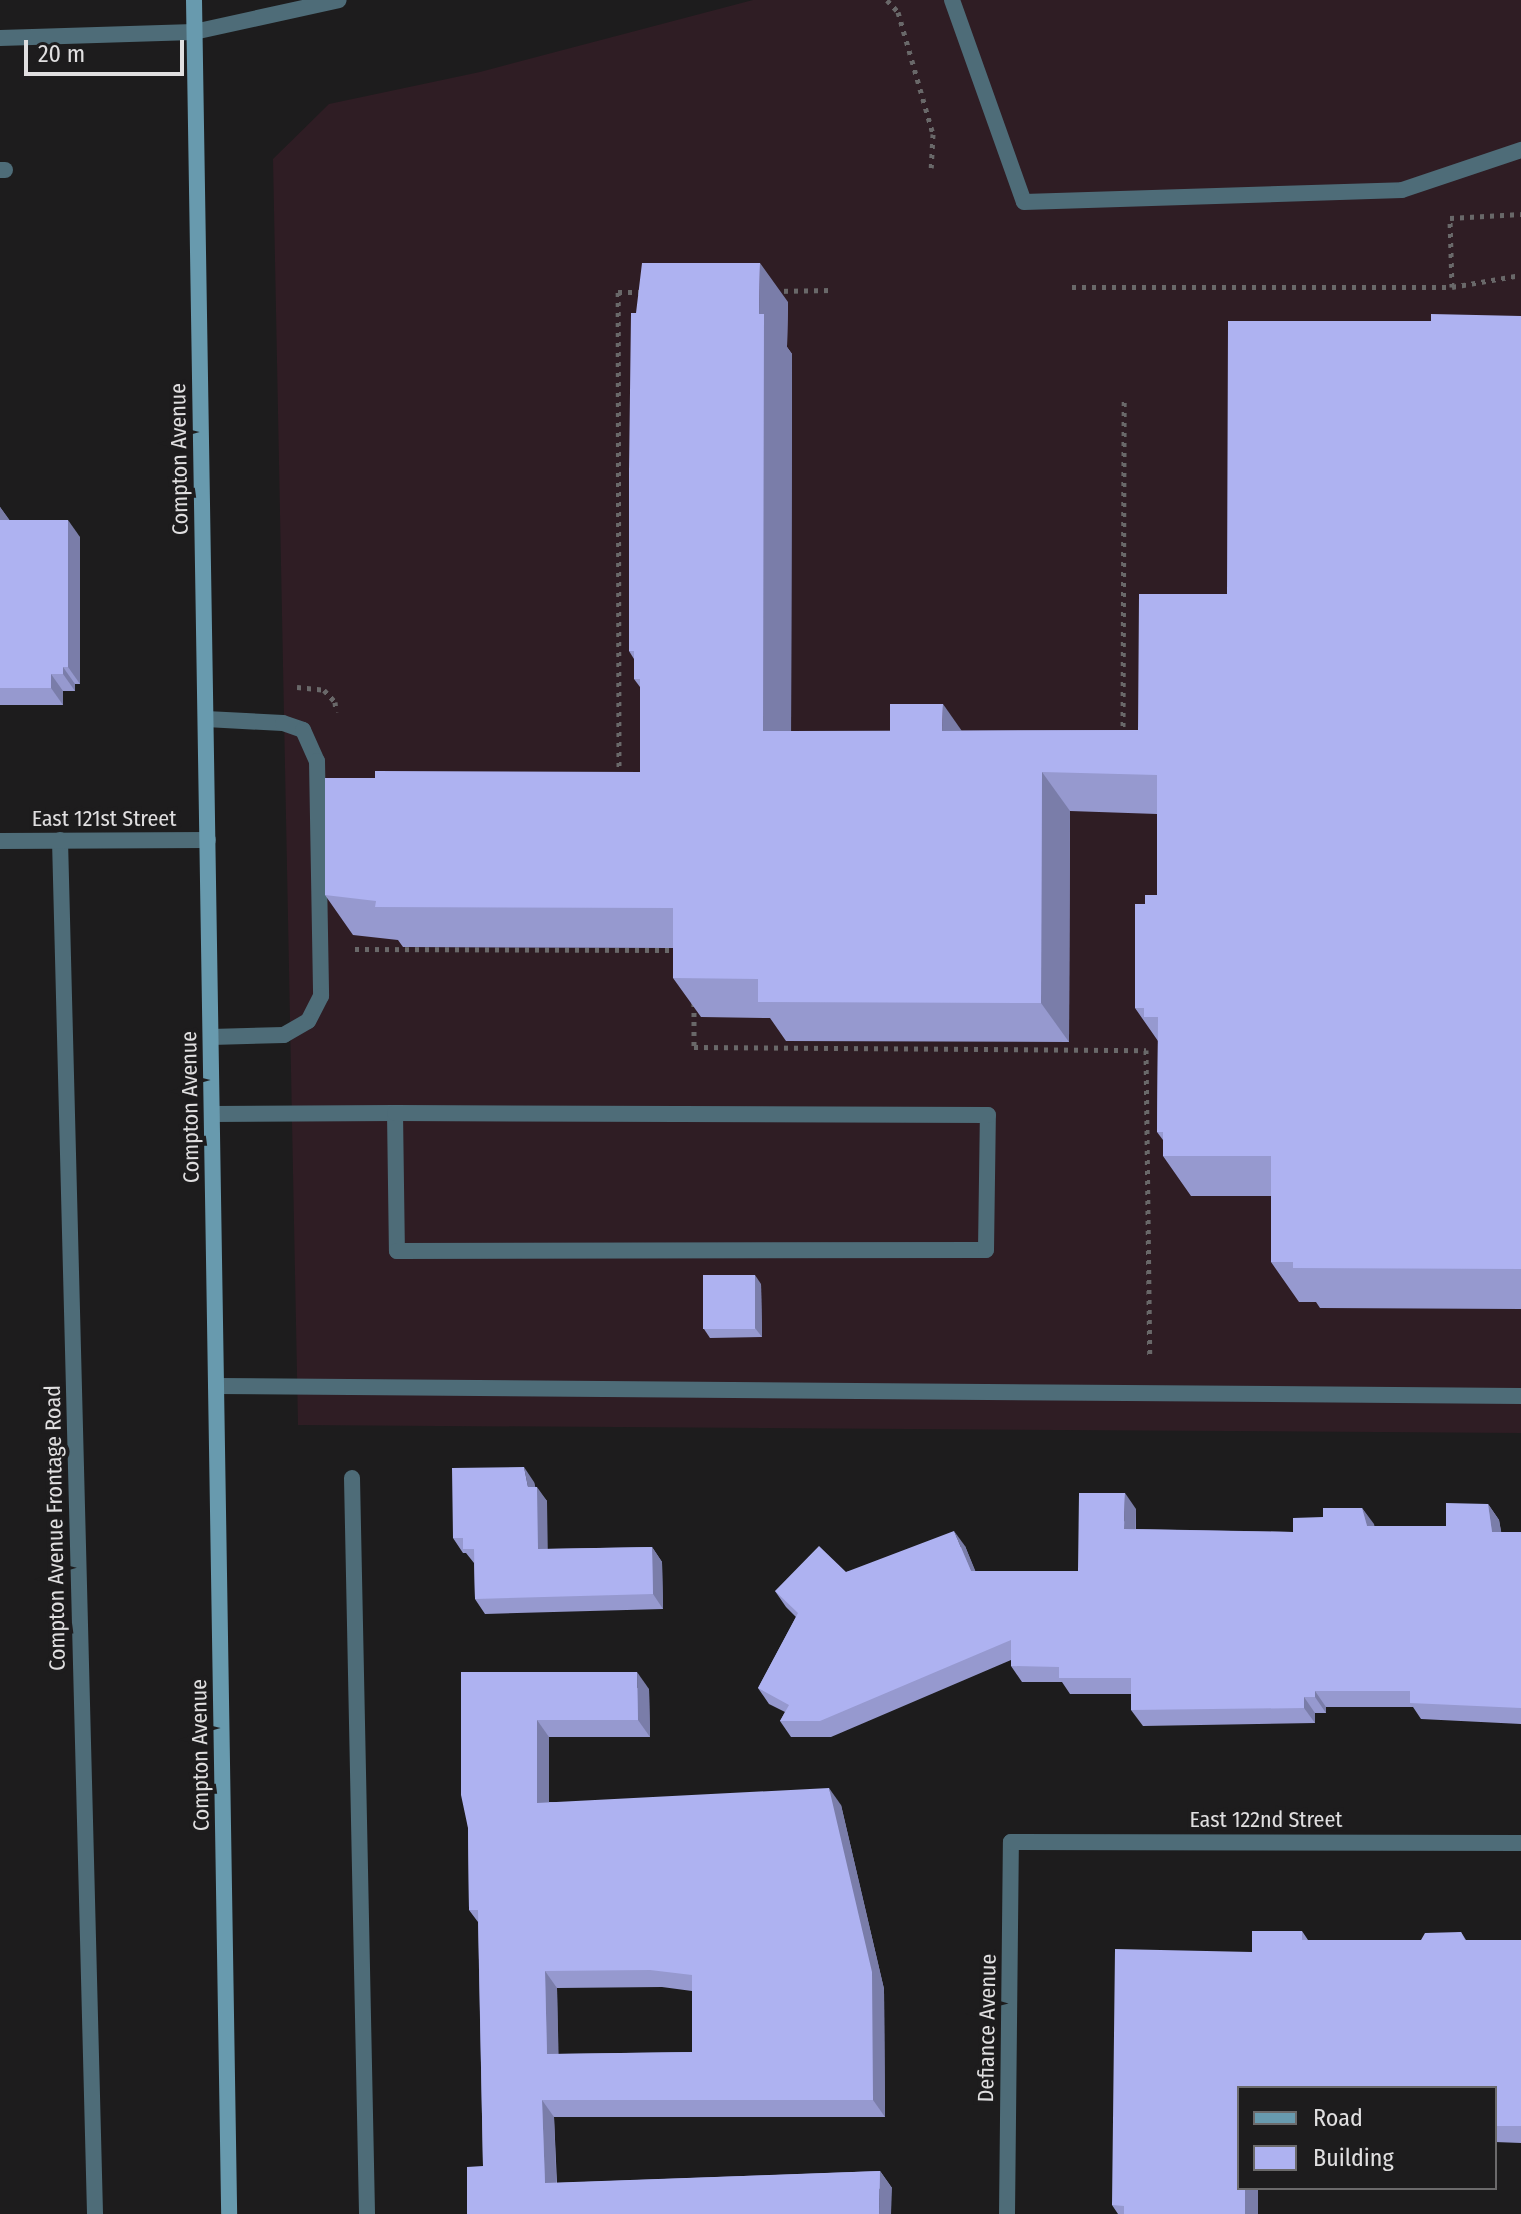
<!DOCTYPE html>
<style>
body{margin:0}
#map{position:relative;width:1521px;height:2214px;overflow:hidden;background:#1d1c1d;font-family:"Fira Sans Condensed",sans-serif}
div>[style]{position:absolute}
.medical>*{inset:0;background:#2f1d24}
.path>*{height:5px;margin-top:-2.5px;transform-origin:0;background:repeating-linear-gradient(90deg,#696869 0 4px,transparent 0 10px)}
.service>*{height:16px;margin:-8px;padding:0 8px;transform-origin:8px;border-radius:8px;background:#4e6c78}
.minor>*{height:16px;margin:-8px;padding:0 8px;transform-origin:8px;border-radius:8px;background:#4e6c78}
.tertiary>*{height:16px;margin:-8px;padding:0 8px;transform-origin:8px;border-radius:8px;background:#4e6c78}
.secondary>*{height:16px;margin:-8px;padding:0 8px;transform-origin:8px;border-radius:8px;background:#689aae}
.wall>*{inset:0;background:#9699cf}
.shaded-wall>*{inset:0;background:#7a7da9;transform-origin:0 0}
.building>*{inset:0;background:#aeb2f1;transform-origin:0 0}
span{translate:-50% -50%;white-space:nowrap;text-align:center;line-height:1.15;-webkit-text-stroke:8px #1d1c1d;paint-order:stroke}
.street-label{font-size:22px;color:#e0dfe0}
.legend{position:absolute;left:1237px;top:2086px;width:260px;height:104px;box-sizing:border-box;background:#1d1c1d;border:2px solid #6b6a6b;margin:0;padding:10px 14px;list-style:none;font-size:24px;color:#e0dfe0}
.legend li{display:flex;align-items:center;gap:16px;height:40px}
.legend b{width:40px;border:2px solid #6b6a6b}
.scale{position:absolute;left:24px;top:40px;width:160px;height:36px;box-sizing:border-box;border:4px solid #e0dfe0;border-top:0;padding-left:10px;font-size:24px;line-height:28px;white-space:nowrap;color:#e0dfe0;-webkit-text-stroke:6px #1d1c1d;paint-order:stroke}
</style>
<div id="map">
<div class="medical">
<i style="clip-path:polygon(753px 0,1521px 0,1521px 1433px,298px 1425px,273px 159px,329px 104px,480px 72px)"></i>
</div>
<div class="path">
<i style="left:887px;top:0;width:16px;rotate:47deg"></i>
<i style="left:898px;top:12px;width:127px;rotate:74deg"></i>
<i style="left:933px;top:134px;width:34px;rotate:93deg"></i>
<i style="left:1072px;top:287px;width:380px"></i>
<i style="left:1452px;top:287px;width:70px;rotate:-9.9deg"></i>
<i style="left:1452px;top:287px;width:69px;rotate:-91.7deg"></i>
<i style="left:1450px;top:218px;width:71px;rotate:-3.2deg"></i>
<i style="left:774px;top:291px;width:59px;rotate:-1deg"></i>
<i style="left:297px;top:687px;width:27px;rotate:6deg"></i>
<i style="left:324px;top:690px;width:16px;rotate:47deg"></i>
<i style="left:335px;top:702px;width:10px;rotate:84deg"></i>
<i style="left:1123px;top:736px;width:335px;rotate:-89.8deg"></i>
<i style="left:619px;top:776px;width:484px;rotate:-90.1deg"></i>
<i style="left:618px;top:292px;width:26px"></i>
<i style="left:355px;top:949px;width:322px;rotate:0.2deg"></i>
<i style="left:694px;top:1002px;width:45px;rotate:90deg"></i>
<i style="left:694px;top:1047px;width:452px;rotate:0.4deg"></i>
<i style="left:1146px;top:1050px;width:307px;rotate:89.3deg"></i>
</div>
<div class="service">
<i style="left:952px;top:0;width:214px;rotate:70.4deg"></i>
<i style="left:1024px;top:202px;width:378px;rotate:-1.8deg"></i>
<i style="left:1402px;top:190px;width:126px;rotate:-18.6deg"></i>
<i style="left:206px;top:719px;width:77px;rotate:3deg"></i>
<i style="left:283px;top:723px;width:21px;rotate:19deg"></i>
<i style="left:303px;top:730px;width:34px;rotate:66deg"></i>
<i style="left:317px;top:761px;width:235px;rotate:89deg"></i>
<i style="left:321px;top:996px;width:28px;rotate:117deg"></i>
<i style="left:308px;top:1021px;width:28px;rotate:150deg"></i>
<i style="left:284px;top:1035px;width:73px;rotate:178.4deg"></i>
<i style="left:212px;top:1114px;width:183px;rotate:-0.3deg"></i>
<i style="left:395px;top:1113px;width:138px;rotate:89.2deg"></i>
<i style="left:397px;top:1251px;width:589px;rotate:-0.1deg"></i>
<i style="left:986px;top:1250px;width:135px;rotate:-89.2deg"></i>
<i style="left:988px;top:1115px;width:593px;rotate:-179.81deg"></i>
</div>
<div class="minor">
<i style="left:0;top:170px;width:5px"></i>
<i style="left:60px;top:840px;width:1374px;rotate:88.54deg"></i>
<i style="left:0;top:841px;width:208px;rotate:-0.3deg"></i>
<i style="left:216px;top:1386px;width:1305px;rotate:0.44deg"></i>
<i style="left:352px;top:1478px;width:736px;rotate:88.83deg"></i>
<i style="left:1007px;top:2214px;width:372px;rotate:-89.4deg"></i>
<i style="left:1011px;top:1842px;width:510px;rotate:0.11deg"></i>
</div>
<div class="tertiary">
<i style="left:0;top:38px;width:194px;rotate:-1.8deg"></i>
<i style="left:194px;top:32px;width:148px;rotate:-12.4deg"></i>
</div>
<div class="secondary">
<i style="left:194px;top:0;width:2214px;rotate:89.09deg"></i>
</div>
<div class="wall">
<i style="clip-path:polygon(788px 302px,787px 347px,792px 354px,791px 731px,1138px 730px,1227px 594px,1431px 321px,1521px 316px,1521px 1309px,1320px 1308px,1316px 1302px,1299px 1302px,1271px 1262px,1271px 1196px,1191px 1196px,1163px 1156px,1163px 1140px,1157px 1132px,1158px 1041px,1135px 1008px,1145px 904px,1157px 895px,1157px 814px,1070px 811px,1069px 1042px,786px 1041px,770px 1018px,701px 1017px,673px 978px,673px 948px,403px 947px,398px 940px,353px 935px,325px 895px,375px 778px,640px 772px,640px 687px,634px 679px,634px 659px,629px 651px)"></i>
<i style="clip-path:polygon(0 507px,9px 520px,80px 537px,80px 684px,75px 684px,75px 691px,63px 691px,63px 705px,0 705px)"></i>
<i style="clip-path:polygon(761px 1284px,762px 1337px,710px 1338px,704px 1329px)"></i>
<i style="clip-path:polygon(534px 1482px,535px 1487px,547px 1501px,547px 1549px,652px 1547px,662px 1562px,663px 1609px,485px 1614px,475px 1599px,474px 1563px,466px 1553px,463px 1553px,453px 1538px)"></i>
<i style="clip-path:polygon(1488px 1504px,1499px 1520px,1501px 1532px,1521px 1532px,1521px 1724px,1421px 1719px,1413px 1707px,1326px 1707px,1326px 1713px,1315px 1713px,1315px 1723px,1143px 1726px,1131px 1710px,1131px 1694px,1070px 1694px,1062px 1682px,1022px 1682px,1011px 1666px,1011px 1660px,831px 1737px,791px 1737px,780px 1721px,785px 1712px,769px 1704px,758px 1688px,796px 1617px,786px 1607px,775px 1591px,846px 1572px,965px 1546px,975px 1571px,1078px 1571px,1136px 1509px,1136px 1529px,1293px 1532px,1323px 1517px,1362px 1508px,1374px 1526px,1446px 1526px)"></i>
<i style="clip-path:polygon(evenodd,461px 1672px,649px 1689px,650px 1737px,549px 1737px,549px 1802px,841px 1805px,884px 1989px,885px 2117px,554px 2117px,557px 2183px,880px 2171px,892px 2188px,467px 2214px,483px 2166px,478px 1922px,469px 1910px,468px 1828px,461px 1672px,662px 1987px,692px 1991px,692px 2052px,558px 2054px,557px 1988px,662px 1987px)"></i>
<i style="clip-path:polygon(1302px 1931px,1308px 1940px,1421px 1940px,1461px 1932px,1466px 1940px,1521px 1940px,1521px 2143px,1495px 2142px,1495px 2088px,1239px 2088px,1258px 2188px,1257px 2214px,1118px 2214px,1112px 2205px,1252px 1952px)"></i>
</div>
<div class="shaded-wall">
<i style="clip-path:polygon(760px 263px,788px 302px,787px 347px,792px 354px,791px 771px,763px 731px,759px 314px)"></i>
<i style="clip-path:polygon(0 507px,11px 522px,0 522px)"></i>
<i style="clip-path:polygon(68px 520px,80px 537px,80px 684px,68px 667px)"></i>
<i style="clip-path:polygon(63px 667px,75px 684px,75px 691px,63px 674px)"></i>
<i style="clip-path:polygon(51px 674px,63px 691px,63px 705px,51px 688px)"></i>
<i style="clip-path:polygon(943px 704px,971px 744px,942px 731px)"></i>
<i style="clip-path:polygon(1042px 772px,1070px 811px,1069px 1042px,1041px 1003px)"></i>
<i style="clip-path:polygon(755px 1275px,761px 1284px,762px 1337px,755px 1328px)"></i>
<i style="clip-path:polygon(524px 1467px,534px 1482px,537px 1493px,537px 1487px,547px 1501px,548px 1563px,538px 1549px,528px 1487px)"></i>
<i style="clip-path:polygon(1125px 1493px,1136px 1509px,1135px 1545px,1124px 1529px)"></i>
<i style="clip-path:polygon(1488px 1504px,1499px 1520px,1504px 1547px,1492px 1532px)"></i>
<i style="clip-path:polygon(1362px 1508px,1374px 1524px,1378px 1542px,1367px 1526px)"></i>
<i style="clip-path:polygon(954px 1531px,965px 1546px,982px 1587px,971px 1571px)"></i>
<i style="clip-path:polygon(652px 1547px,662px 1562px,663px 1609px,653px 1594px)"></i>
<i style="clip-path:polygon(637px 1672px,649px 1689px,650px 1737px,638px 1720px)"></i>
<i style="clip-path:polygon(1315px 1691px,1326px 1707px,1326px 1713px,1315px 1697px)"></i>
<i style="clip-path:polygon(1304px 1697px,1315px 1713px,1315px 1723px,1304px 1708px)"></i>
<i style="clip-path:polygon(537px 1720px,549px 1737px,549px 1820px,537px 1803px)"></i>
<i style="clip-path:polygon(829px 1788px,841px 1805px,884px 1989px,885px 2117px,873px 2100px)"></i>
<i style="clip-path:polygon(545px 1971px,557px 1988px,559px 2071px,547px 2054px)"></i>
<i style="clip-path:polygon(542px 2100px,554px 2117px,557px 2200px,545px 2183px)"></i>
<i style="clip-path:polygon(880px 2171px,892px 2188px,891px 2214px,879px 2214px)"></i>
<i style="left:1245px;top:2188px;width:13px;height:26px"></i>
</div>
<div class="building">
<i style="clip-path:polygon(642px 263px,760px 263px,759px 314px,764px 314px,763px 731px,890px 731px,890px 704px,943px 704px,942px 731px,1138px 730px,1139px 594px,1227px 594px,1228px 321px,1431px 321px,1431px 314px,1521px 316px,1521px 1269px,1293px 1268px,1293px 1262px,1271px 1262px,1271px 1156px,1163px 1156px,1163px 1132px,1157px 1132px,1158px 1017px,1144px 1017px,1144px 1008px,1135px 1008px,1135px 904px,1145px 904px,1145px 895px,1157px 895px,1157px 775px,1042px 772px,1041px 1003px,758px 1002px,758px 979px,673px 978px,673px 908px,375px 907px,376px 901px,325px 895px,325px 778px,375px 778px,375px 771px,640px 772px,640px 679px,634px 679px,634px 651px,629px 651px,629px 470px,631px 313px,636px 313px)"></i>
<i style="clip-path:polygon(0 520px,68px 520px,68px 667px,63px 667px,63px 674px,51px 674px,51px 688px,0 688px)"></i>
<i style="left:703px;top:1275px;width:52px;height:54px"></i>
<i style="clip-path:polygon(524px 1467px,528px 1487px,537px 1487px,538px 1549px,652px 1547px,653px 1594px,475px 1599px,474px 1549px,463px 1549px,463px 1538px,453px 1538px,452px 1468px)"></i>
<i style="clip-path:polygon(1079px 1493px,1125px 1493px,1124px 1529px,1293px 1532px,1293px 1518px,1323px 1517px,1323px 1508px,1362px 1508px,1367px 1526px,1446px 1526px,1446px 1503px,1488px 1504px,1492px 1532px,1521px 1532px,1521px 1708px,1410px 1703px,1410px 1691px,1315px 1691px,1315px 1697px,1304px 1697px,1304px 1708px,1131px 1710px,1131px 1678px,1059px 1678px,1059px 1667px,1011px 1666px,1011px 1640px,820px 1721px,780px 1721px,789px 1705px,758px 1688px,798px 1613px,775px 1591px,819px 1546px,846px 1572px,954px 1531px,971px 1571px,1078px 1571px)"></i>
<i style="clip-path:polygon(evenodd,461px 1672px,637px 1672px,638px 1720px,537px 1720px,537px 1803px,829px 1788px,872px 1972px,873px 2100px,542px 2100px,545px 2183px,880px 2171px,879px 2214px,467px 2214px,467px 2167px,483px 2166px,478px 1910px,469px 1910px,468px 1828px,461px 1795px,461px 1672px,650px 1970px,692px 1975px,692px 2052px,547px 2054px,545px 1971px,650px 1970px)"></i>
<i style="clip-path:polygon(1252px 1931px,1302px 1931px,1302px 1940px,1421px 1940px,1425px 1933px,1461px 1932px,1465px 1940px,1521px 1940px,1521px 2126px,1495px 2126px,1495px 2088px,1239px 2088px,1239px 2188px,1245px 2188px,1245px 2214px,1124px 2214px,1124px 2206px,1112px 2205px,1115px 1949px,1252px 1952px)"></i>
</div>
<div class="street-label">
<span style="left:179px;top:459px;rotate:-91deg">Compton Avenue</span>
<span style="left:104px;top:819px">East 121st Street</span>
<span style="left:190px;top:1107px;rotate:-91deg">Compton Avenue</span>
<span style="left:55px;top:1528px;rotate:-91deg">Compton Avenue Frontage Road</span>
<span style="left:200px;top:1755px;rotate:-91deg">Compton Avenue</span>
<span style="left:1266px;top:1820px">East 122nd Street</span>
<span style="left:987px;top:2028px;rotate:-89deg">Defiance Avenue</span>
</div>
<ul class="legend">
<li><b style="height:10px;background:#689aae"></b>Road</li>
<li><b style="height:22px;background:#aeb2f1"></b>Building</li>
</ul>
<div class="scale">20 m</div>
</div>
